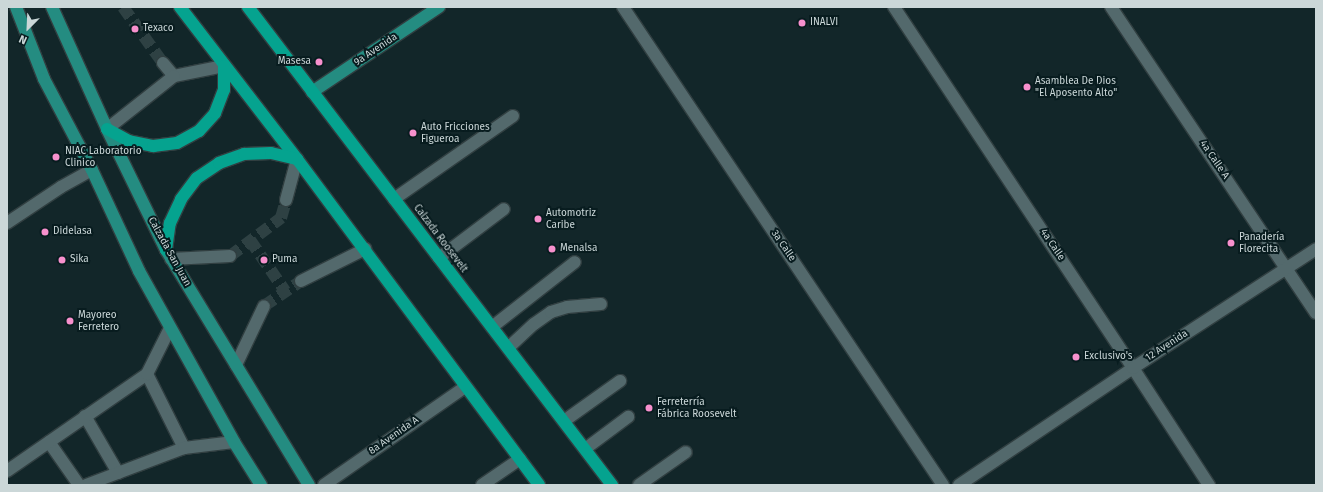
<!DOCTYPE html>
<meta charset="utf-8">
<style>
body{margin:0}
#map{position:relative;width:1323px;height:492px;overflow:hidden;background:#122629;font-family:"Fira Sans",sans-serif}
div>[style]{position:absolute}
.minor-tunnel>*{height:12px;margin-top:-6px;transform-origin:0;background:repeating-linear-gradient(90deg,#2e4143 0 12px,transparent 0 18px)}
.roads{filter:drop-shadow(1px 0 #313f41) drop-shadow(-1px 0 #313f41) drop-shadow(0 1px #313f41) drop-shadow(0 -1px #313f41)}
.minor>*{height:12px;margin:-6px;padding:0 6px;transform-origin:6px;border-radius:6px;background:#53696c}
.major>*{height:12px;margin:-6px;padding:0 6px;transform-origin:6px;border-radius:6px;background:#248c81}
.highway>*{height:12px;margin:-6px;padding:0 6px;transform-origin:6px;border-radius:6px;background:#05a38f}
.dots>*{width:11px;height:11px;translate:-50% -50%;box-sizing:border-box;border:2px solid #081c1f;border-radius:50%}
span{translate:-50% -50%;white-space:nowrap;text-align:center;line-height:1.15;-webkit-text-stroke:4px #081c1f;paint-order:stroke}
.poi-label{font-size:10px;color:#cbd7d8}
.left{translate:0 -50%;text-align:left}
.right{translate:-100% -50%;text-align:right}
.street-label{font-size:10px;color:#cbd7d8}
.frame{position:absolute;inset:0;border:8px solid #cbd7d8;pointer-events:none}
.north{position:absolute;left:8px;top:8px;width:40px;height:40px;-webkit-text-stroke:3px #081c1f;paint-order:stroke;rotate:204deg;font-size:11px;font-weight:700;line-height:16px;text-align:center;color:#cbd7d8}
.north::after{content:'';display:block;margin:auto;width:14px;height:18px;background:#cbd7d8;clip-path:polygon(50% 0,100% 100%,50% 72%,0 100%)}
</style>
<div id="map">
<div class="minor-tunnel">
<i style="left:123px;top:7px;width:69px;rotate:54.5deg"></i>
<i style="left:250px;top:240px;width:62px;rotate:55.5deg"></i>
<i style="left:230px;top:256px;width:64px;rotate:-36.7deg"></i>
<i style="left:281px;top:218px;width:19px;rotate:-74deg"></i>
<i style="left:264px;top:306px;width:45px;rotate:-34deg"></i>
</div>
<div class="roads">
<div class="minor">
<i style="left:623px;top:7px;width:575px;rotate:56.2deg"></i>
<i style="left:894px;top:7px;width:433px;rotate:56.5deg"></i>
<i style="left:1133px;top:368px;width:140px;rotate:57deg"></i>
<i style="left:1111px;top:7px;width:368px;rotate:56.2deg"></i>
<i style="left:163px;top:63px;width:17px;rotate:50deg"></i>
<i style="left:174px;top:76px;width:51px;rotate:-11.3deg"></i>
<i style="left:107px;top:129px;width:85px;rotate:-38.3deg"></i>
<i style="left:394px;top:199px;width:145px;rotate:-34.9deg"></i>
<i style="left:286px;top:200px;width:42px;rotate:-75deg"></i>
<i style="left:7px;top:223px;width:65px;rotate:-33.7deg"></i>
<i style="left:61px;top:187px;width:35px;rotate:-29deg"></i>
<i style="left:439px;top:258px;width:81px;rotate:-37deg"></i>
<i style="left:171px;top:259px;width:59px;rotate:-2.9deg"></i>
<i style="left:301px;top:281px;width:72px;rotate:-26.6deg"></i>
<i style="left:492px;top:327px;width:105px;rotate:-38.1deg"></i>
<i style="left:508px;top:348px;width:35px;rotate:-43deg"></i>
<i style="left:534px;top:324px;width:21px;rotate:-35deg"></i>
<i style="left:551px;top:312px;width:17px;rotate:-17deg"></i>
<i style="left:567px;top:307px;width:34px;rotate:-5deg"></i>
<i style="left:236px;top:365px;width:65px;rotate:-64.6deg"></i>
<i style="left:147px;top:374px;width:83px;rotate:63.4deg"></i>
<i style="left:85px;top:416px;width:66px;rotate:59.9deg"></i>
<i style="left:564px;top:421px;width:69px;rotate:-35.5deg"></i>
<i style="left:49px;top:442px;width:52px;rotate:55.1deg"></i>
<i style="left:585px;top:449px;width:54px;rotate:-36.7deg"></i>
<i style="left:7px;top:471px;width:170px;rotate:-34.7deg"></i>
<i style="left:147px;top:374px;width:51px;rotate:-63.4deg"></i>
<i style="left:86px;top:485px;width:105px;rotate:-20.7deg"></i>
<i style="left:184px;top:448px;width:50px;rotate:-6.8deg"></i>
<i style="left:324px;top:485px;width:172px;rotate:-34.8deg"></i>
<i style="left:482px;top:485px;width:46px;rotate:-34.4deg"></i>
<i style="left:639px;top:485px;width:57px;rotate:-35.1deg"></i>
<i style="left:959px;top:485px;width:210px;rotate:-33.9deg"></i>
<i style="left:1133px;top:368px;width:218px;rotate:-33deg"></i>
</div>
<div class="major">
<i style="left:16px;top:7px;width:77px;rotate:68.7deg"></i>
<i style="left:44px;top:79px;width:103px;rotate:62.2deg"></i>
<i style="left:92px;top:170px;width:111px;rotate:65deg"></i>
<i style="left:139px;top:271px;width:196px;rotate:60.9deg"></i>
<i style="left:234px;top:442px;width:51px;rotate:57.9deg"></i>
<i style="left:52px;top:7px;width:134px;rotate:65.7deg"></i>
<i style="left:107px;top:129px;width:135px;rotate:64deg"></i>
<i style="left:166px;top:250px;width:275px;rotate:58.7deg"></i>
<i style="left:312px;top:92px;width:153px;rotate:-33.8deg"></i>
</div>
<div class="highway">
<i style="left:180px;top:7px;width:192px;rotate:52.4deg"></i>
<i style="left:297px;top:159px;width:406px;rotate:53.4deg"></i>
<i style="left:248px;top:7px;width:601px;rotate:52.71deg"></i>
<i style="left:107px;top:129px;width:25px;rotate:29deg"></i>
<i style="left:129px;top:141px;width:25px;rotate:12deg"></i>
<i style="left:153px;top:146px;width:24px;rotate:-7deg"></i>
<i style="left:177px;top:143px;width:25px;rotate:-29deg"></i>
<i style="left:199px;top:131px;width:24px;rotate:-48deg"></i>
<i style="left:215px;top:113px;width:25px;rotate:-69deg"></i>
<i style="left:224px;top:90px;width:24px;rotate:-90deg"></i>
<i style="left:166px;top:250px;width:27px;rotate:-82deg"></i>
<i style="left:170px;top:223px;width:26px;rotate:-65deg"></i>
<i style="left:181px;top:199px;width:26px;rotate:-53deg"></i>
<i style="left:197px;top:178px;width:27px;rotate:-34deg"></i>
<i style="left:219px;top:163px;width:27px;rotate:-20deg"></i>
<i style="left:244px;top:154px;width:27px;rotate:-2deg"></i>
<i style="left:271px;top:153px;width:27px;rotate:13deg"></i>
</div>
</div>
<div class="dots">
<i style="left:802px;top:23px;background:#f790cd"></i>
<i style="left:135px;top:29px;background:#f790cd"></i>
<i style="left:319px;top:62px;background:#f790cd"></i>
<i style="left:1027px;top:87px;background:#f790cd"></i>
<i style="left:413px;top:133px;background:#f790cd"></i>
<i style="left:56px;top:157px;background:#f790cd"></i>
<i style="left:538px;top:219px;background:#f790cd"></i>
<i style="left:45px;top:232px;background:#f790cd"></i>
<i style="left:1231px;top:243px;background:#f790cd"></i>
<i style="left:552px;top:249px;background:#f790cd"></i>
<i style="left:62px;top:260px;background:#f790cd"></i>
<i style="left:264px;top:260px;background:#f790cd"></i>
<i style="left:70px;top:321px;background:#f790cd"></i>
<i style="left:1076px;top:357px;background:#f790cd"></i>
<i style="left:649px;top:408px;background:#f790cd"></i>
</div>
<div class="poi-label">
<span class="left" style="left:810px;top:23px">INALVI</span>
<span class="left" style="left:143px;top:29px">Texaco</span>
<span class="right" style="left:311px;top:62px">Masesa</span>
<span class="left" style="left:1035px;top:87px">Asamblea De Dios<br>"El Aposento Alto"</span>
<span class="left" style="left:421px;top:133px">Auto Fricciones<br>Figueroa</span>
<span class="left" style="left:65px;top:157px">NIAC Laboratorio<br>Clinico</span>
<span class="left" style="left:546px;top:219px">Automotriz<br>Caribe</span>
<span class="left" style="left:53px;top:232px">Didelasa</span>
<span class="left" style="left:1239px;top:243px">Panadería<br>Florecita</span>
<span class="left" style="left:560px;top:249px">Menalsa</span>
<span class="left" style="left:70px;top:260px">Sika</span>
<span class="left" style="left:272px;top:260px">Puma</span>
<span class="left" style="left:78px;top:321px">Mayoreo<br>Ferretero</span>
<span class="left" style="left:1084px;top:357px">Exclusivo's</span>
<span class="left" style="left:657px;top:408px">Ferreterría<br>Fábrica Roosevelt</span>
</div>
<div class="street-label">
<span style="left:376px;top:50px;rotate:-34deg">9a Avenida</span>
<span style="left:1214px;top:160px;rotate:56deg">4a Calle A</span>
<span style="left:440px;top:239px;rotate:53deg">Calzada Roosevelt</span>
<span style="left:1052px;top:245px;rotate:56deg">4a Calle</span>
<span style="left:783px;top:246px;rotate:56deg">3a Calle</span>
<span style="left:169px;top:252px;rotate:61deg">Calzada San Juan</span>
<span style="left:1167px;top:346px;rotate:-33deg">12 Avenida</span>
<span style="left:394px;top:436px;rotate:-35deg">8a Avenida A</span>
</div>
<div class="frame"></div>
<div class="north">N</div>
</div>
